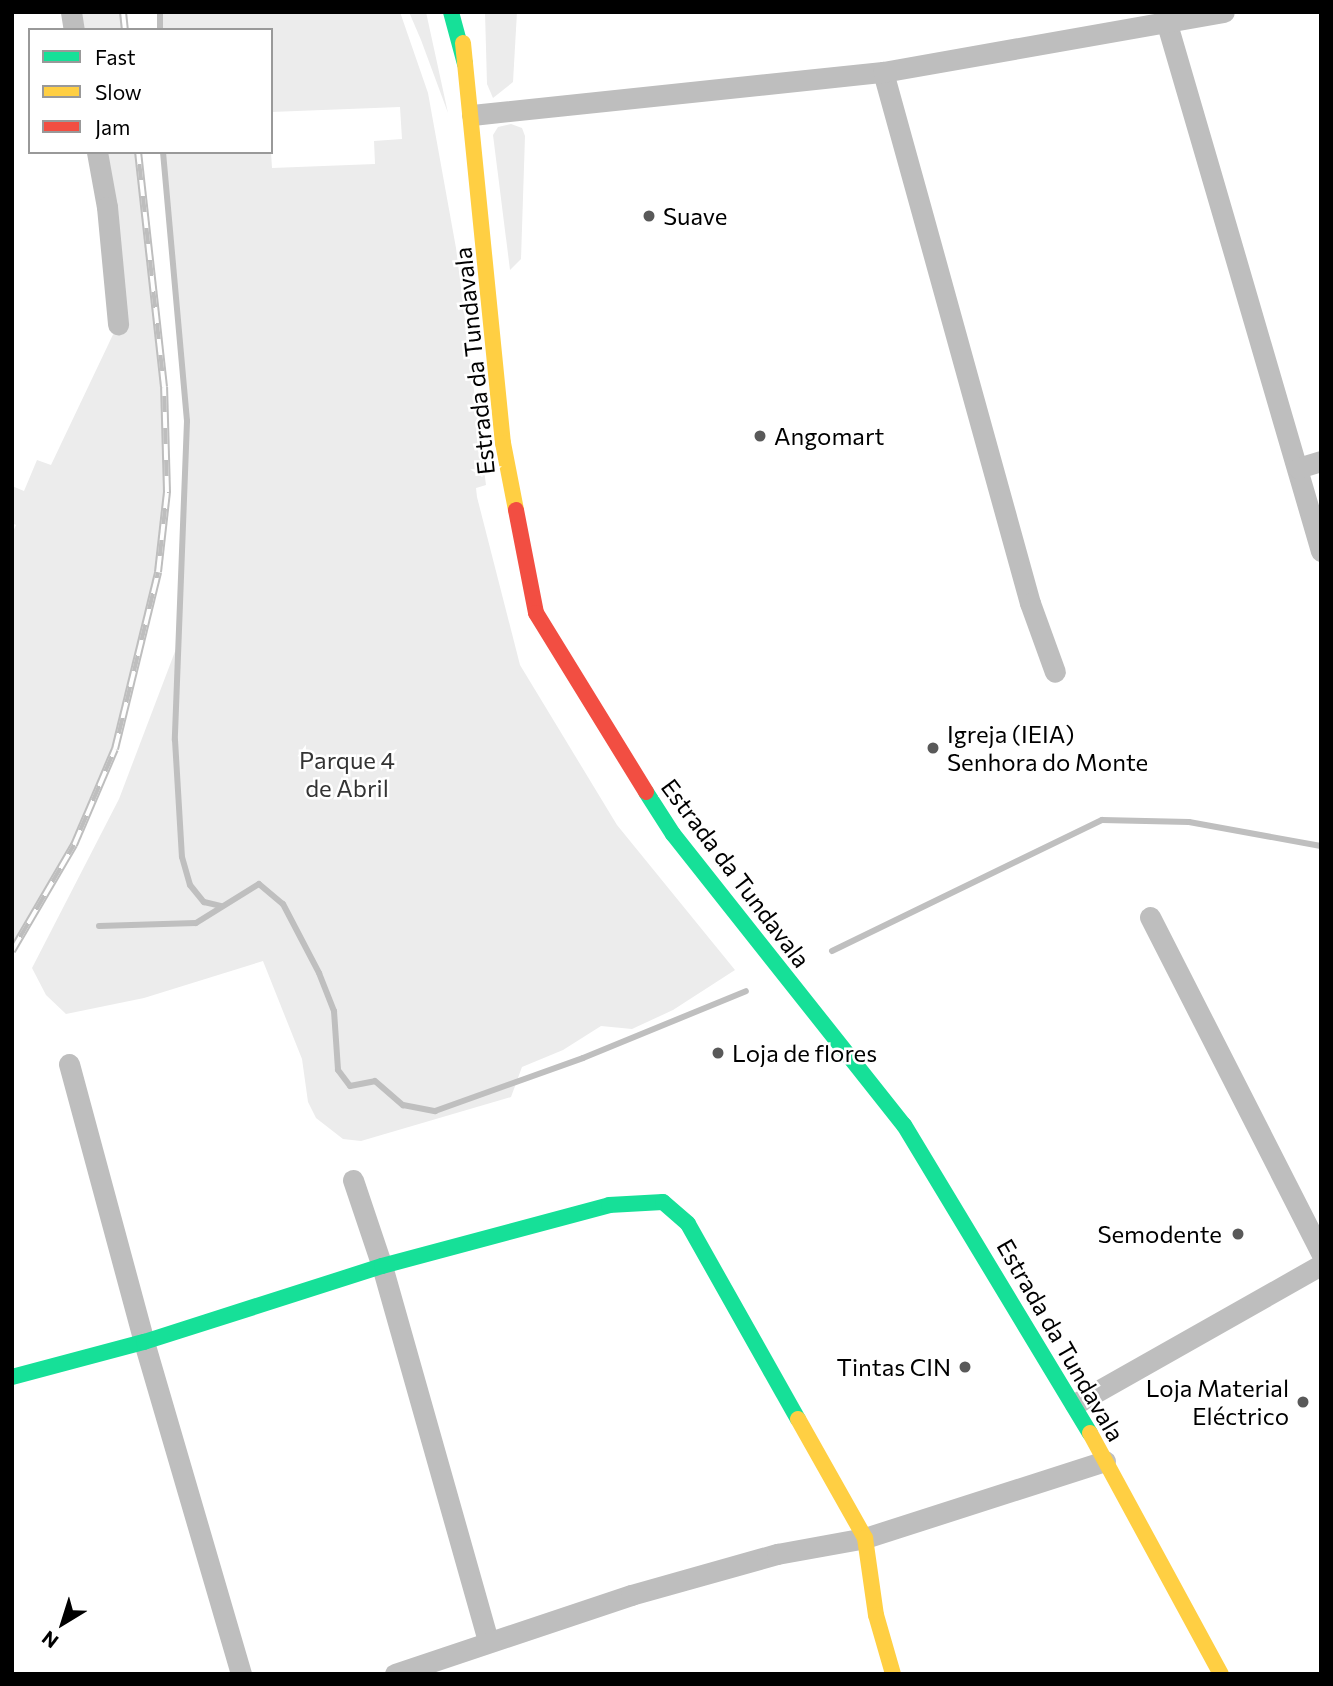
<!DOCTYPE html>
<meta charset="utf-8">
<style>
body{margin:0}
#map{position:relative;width:1333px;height:1686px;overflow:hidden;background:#fff;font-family:Commissioner,sans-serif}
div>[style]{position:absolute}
.green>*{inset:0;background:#ececec;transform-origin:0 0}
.stream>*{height:6px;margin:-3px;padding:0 3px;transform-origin:3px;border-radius:3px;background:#bfbfbf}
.street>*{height:21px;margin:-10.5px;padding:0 10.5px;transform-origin:10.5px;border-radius:10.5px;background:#bebebe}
.fast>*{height:16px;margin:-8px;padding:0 8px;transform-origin:8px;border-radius:8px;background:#16e098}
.slow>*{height:16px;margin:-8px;padding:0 8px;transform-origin:8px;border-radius:8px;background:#ffcf43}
.jam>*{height:16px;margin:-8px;padding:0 8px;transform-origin:8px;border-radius:8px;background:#f24e42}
.rail>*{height:8px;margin-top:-4px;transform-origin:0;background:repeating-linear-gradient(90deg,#fff 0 16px,#bebebe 0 32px);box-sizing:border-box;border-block:2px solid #bebebe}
.dots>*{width:19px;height:19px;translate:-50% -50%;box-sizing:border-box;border:4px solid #fff;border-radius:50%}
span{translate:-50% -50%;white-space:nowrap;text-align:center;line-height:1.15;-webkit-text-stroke:5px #fff;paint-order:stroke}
.poi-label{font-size:24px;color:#000}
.left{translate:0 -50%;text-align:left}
.right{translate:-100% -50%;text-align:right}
.street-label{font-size:24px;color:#000}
.park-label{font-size:24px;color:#333}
.frame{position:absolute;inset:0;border:14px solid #000;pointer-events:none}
.legend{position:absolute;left:28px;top:28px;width:245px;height:126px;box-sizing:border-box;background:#fff;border:2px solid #999;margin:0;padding:9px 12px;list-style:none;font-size:21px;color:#000}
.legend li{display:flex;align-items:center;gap:14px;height:35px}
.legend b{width:35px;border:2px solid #999}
.north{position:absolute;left:28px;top:1588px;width:70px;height:70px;-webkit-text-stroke:5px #fff;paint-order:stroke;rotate:218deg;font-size:19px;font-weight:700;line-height:28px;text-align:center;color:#000}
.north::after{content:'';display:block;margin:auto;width:24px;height:32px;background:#000;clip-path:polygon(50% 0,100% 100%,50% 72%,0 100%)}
</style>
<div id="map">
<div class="green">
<i style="left:71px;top:12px;width:53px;height:18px"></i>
<i style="clip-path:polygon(161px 12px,400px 12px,428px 93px,456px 248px,486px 485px,476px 488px,477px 497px,520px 665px,617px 825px,735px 970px,673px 1010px,632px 1029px,601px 1026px,563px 1050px,522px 1067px,511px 1097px,361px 1141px,343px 1139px,316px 1118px,308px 1102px,302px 1059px,263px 961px,144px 998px,66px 1014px,46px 995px,32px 968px,119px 799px,179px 641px,187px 421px,163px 152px,271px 152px,272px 168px,375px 164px,374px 141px,402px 139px,400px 107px,271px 112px,271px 30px,161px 30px)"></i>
<i style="clip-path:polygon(409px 12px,426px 12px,448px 113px,421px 40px)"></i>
<i style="clip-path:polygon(485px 12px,517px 12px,513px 82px,493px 98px,487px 84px)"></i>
<i style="clip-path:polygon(511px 124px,522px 128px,525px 136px,521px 259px,510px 270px,493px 135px,498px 127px)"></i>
<i style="clip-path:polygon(97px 152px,139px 152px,164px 387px,167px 492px,158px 572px,115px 749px,74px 845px,12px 951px,12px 534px,16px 525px,12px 523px,12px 486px,24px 491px,37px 460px,51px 465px,118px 324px)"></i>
</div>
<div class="stream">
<i style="left:160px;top:12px;width:18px;rotate:90deg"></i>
<i style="left:163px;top:152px;width:270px;rotate:84.9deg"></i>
<i style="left:187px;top:421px;width:319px;rotate:92.2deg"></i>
<i style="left:175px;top:740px;width:117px;rotate:86.6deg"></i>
<i style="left:182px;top:857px;width:29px;rotate:74deg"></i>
<i style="left:190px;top:885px;width:22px;rotate:51deg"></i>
<i style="left:204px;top:902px;width:17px;rotate:13deg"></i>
<i style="left:99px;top:926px;width:97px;rotate:-1.8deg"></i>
<i style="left:196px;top:923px;width:74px;rotate:-31.8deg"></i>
<i style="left:259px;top:884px;width:31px;rotate:40deg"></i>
<i style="left:283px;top:904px;width:78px;rotate:62.4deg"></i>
<i style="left:319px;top:973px;width:41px;rotate:68.5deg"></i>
<i style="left:334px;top:1011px;width:59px;rotate:86.1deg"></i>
<i style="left:338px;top:1070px;width:20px;rotate:53deg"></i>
<i style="left:350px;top:1086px;width:25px;rotate:-11deg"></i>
<i style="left:375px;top:1081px;width:37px;rotate:41deg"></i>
<i style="left:403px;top:1105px;width:33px;rotate:11deg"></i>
<i style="left:435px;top:1111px;width:157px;rotate:-19.7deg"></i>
<i style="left:583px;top:1058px;width:176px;rotate:-22.3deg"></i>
<i style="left:832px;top:951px;width:300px;rotate:-25.9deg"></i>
<i style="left:1102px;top:820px;width:87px;rotate:1.3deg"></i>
<i style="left:1189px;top:822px;width:134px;rotate:10.3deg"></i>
</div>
<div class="street">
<i style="left:71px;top:12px;width:18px;rotate:81deg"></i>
<i style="left:1167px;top:24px;width:549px;rotate:73.71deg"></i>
<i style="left:883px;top:72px;width:551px;rotate:74.53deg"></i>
<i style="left:1030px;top:603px;width:73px;rotate:70.1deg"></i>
<i style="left:472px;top:115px;width:413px;rotate:-6deg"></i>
<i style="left:883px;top:72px;width:346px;rotate:-10deg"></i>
<i style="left:97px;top:152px;width:56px;rotate:79.7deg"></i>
<i style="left:107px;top:207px;width:118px;rotate:84.6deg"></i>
<i style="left:1298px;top:468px;width:24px;rotate:-17deg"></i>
<i style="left:1150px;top:917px;width:377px;rotate:63deg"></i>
<i style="left:69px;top:1064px;width:288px;rotate:74.9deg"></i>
<i style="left:144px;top:1342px;width:346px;rotate:73.7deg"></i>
<i style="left:353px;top:1180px;width:91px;rotate:71.4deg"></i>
<i style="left:382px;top:1266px;width:389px;rotate:74.2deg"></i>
<i style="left:1075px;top:1404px;width:283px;rotate:-29.5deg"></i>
<i style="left:395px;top:1674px;width:249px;rotate:-18.5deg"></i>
<i style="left:631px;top:1595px;width:152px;rotate:-15.7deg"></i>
<i style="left:777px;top:1554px;width:89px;rotate:-10.3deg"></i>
<i style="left:865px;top:1538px;width:252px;rotate:-17.8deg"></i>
</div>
<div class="fast">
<i style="left:451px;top:12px;width:54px;rotate:74.9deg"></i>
<i style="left:646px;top:792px;width:50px;rotate:57.3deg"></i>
<i style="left:673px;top:834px;width:372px;rotate:51.6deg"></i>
<i style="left:904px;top:1125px;width:360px;rotate:58.9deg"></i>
<i style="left:12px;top:1377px;width:137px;rotate:-14.9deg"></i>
<i style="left:144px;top:1342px;width:250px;rotate:-17.7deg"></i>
<i style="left:382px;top:1266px;width:235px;rotate:-15deg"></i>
<i style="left:609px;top:1205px;width:54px;rotate:-3.2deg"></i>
<i style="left:663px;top:1202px;width:33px;rotate:41deg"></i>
<i style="left:688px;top:1224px;width:224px;rotate:60.6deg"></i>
</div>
<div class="slow">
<i style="left:463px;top:43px;width:402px;rotate:84.3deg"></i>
<i style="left:503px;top:443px;width:68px;rotate:79deg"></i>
<i style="left:798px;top:1419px;width:137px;rotate:60.6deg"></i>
<i style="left:865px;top:1538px;width:78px;rotate:81.9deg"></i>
<i style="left:876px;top:1615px;width:61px;rotate:73.9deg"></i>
<i style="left:1090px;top:1433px;width:274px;rotate:61.5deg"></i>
</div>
<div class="jam">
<i style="left:516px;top:510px;width:105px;rotate:79deg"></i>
<i style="left:536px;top:613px;width:210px;rotate:58.4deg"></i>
</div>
<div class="rail">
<i style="left:123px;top:12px;width:18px;rotate:84deg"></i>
<i style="left:12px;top:951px;width:123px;rotate:-59.7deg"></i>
<i style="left:74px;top:845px;width:104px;rotate:-66.9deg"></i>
<i style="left:115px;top:749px;width:182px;rotate:-76.3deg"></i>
<i style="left:158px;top:572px;width:81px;rotate:-83.6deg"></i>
<i style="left:167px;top:492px;width:105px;rotate:-91.6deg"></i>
<i style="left:164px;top:387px;width:236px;rotate:-96.3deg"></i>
</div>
<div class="dots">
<i style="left:649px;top:216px;background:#595959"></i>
<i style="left:760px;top:436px;background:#595959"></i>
<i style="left:933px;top:748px;background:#595959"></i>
<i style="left:718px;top:1053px;background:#595959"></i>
<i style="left:1238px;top:1234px;background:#595959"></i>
<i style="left:965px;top:1367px;background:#595959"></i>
<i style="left:1303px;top:1402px;background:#595959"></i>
</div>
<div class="poi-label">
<span class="left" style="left:663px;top:216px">Suave</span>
<span class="left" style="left:774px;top:436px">Angomart</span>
<span class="left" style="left:947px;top:748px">Igreja (IEIA)<br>Senhora do Monte</span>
<span class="left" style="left:732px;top:1053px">Loja de flores</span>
<span class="right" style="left:1222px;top:1234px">Semodente</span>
<span class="right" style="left:951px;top:1367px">Tintas CIN</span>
<span class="right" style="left:1289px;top:1402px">Loja Material<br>Eléctrico</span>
</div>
<div class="street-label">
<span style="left:474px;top:361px;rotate:-96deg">Estrada da Tundavala</span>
<span style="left:736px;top:873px;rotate:53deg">Estrada da Tundavala</span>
<span style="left:1061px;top:1340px;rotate:60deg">Estrada da Tundavala</span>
</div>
<div class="park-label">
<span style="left:347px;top:774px">Parque 4<br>de Abril</span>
</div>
<div class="frame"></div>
<ul class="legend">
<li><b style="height:9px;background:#16e098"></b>Fast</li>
<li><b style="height:9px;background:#ffcf43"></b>Slow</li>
<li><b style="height:9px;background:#f24e42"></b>Jam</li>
</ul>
<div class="north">N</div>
</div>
